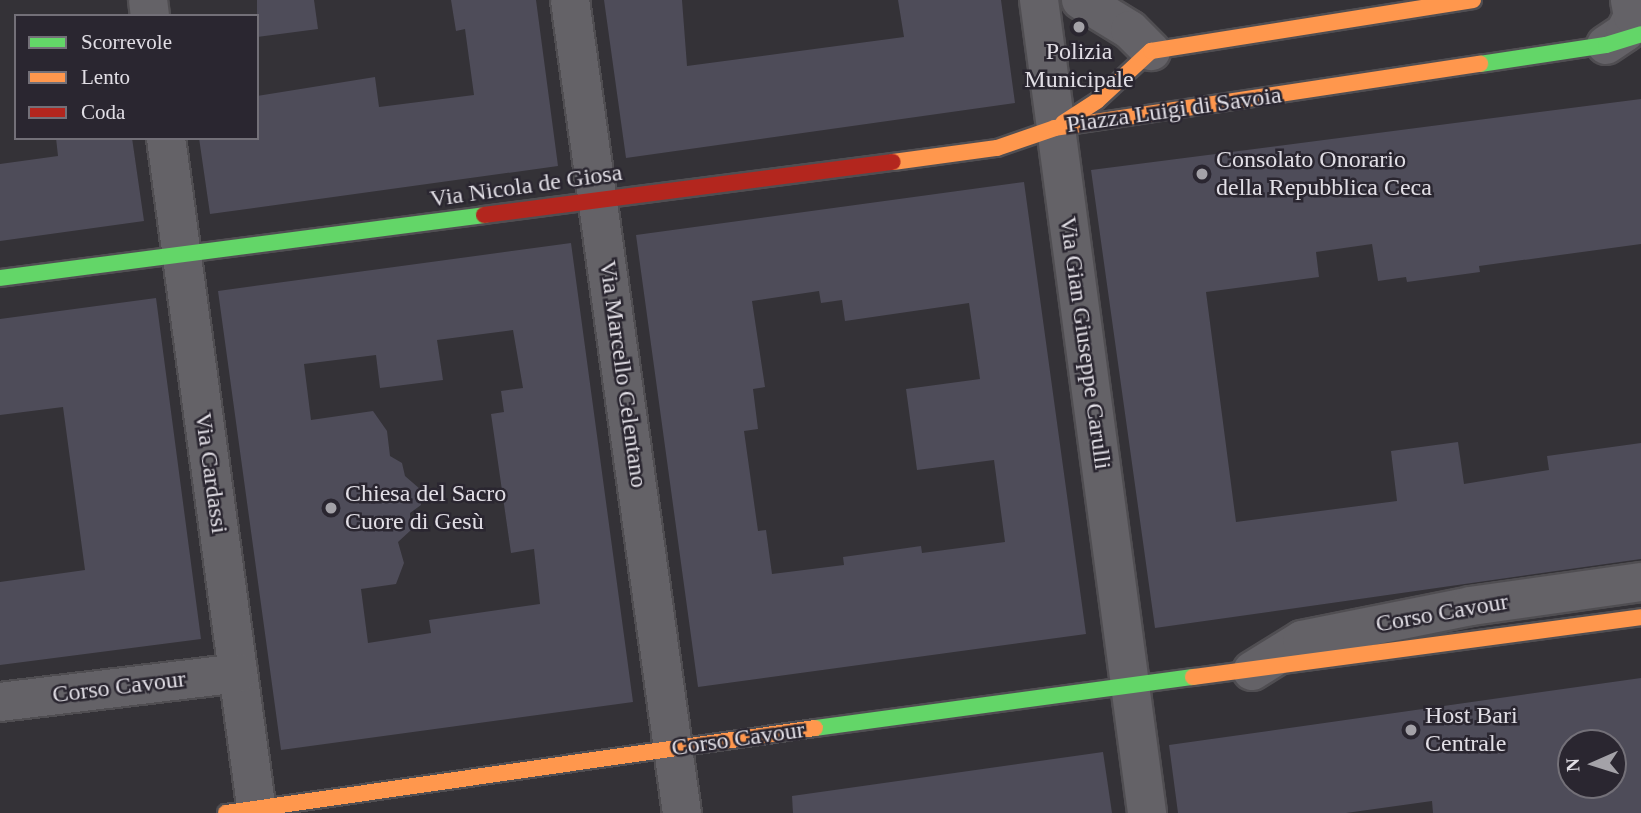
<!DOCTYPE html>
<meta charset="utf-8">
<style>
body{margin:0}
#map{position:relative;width:1641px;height:813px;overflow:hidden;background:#343237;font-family:"Times New Roman",serif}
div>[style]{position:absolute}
.building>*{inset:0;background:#4e4c59}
.roads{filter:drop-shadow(2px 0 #504e52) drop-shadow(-2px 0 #504e52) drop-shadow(0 2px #504e52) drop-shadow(0 -2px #504e52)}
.street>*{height:38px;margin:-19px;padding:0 19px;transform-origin:19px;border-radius:19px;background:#646267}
.fast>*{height:16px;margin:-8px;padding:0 8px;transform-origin:8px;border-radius:8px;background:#63d668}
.slow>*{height:16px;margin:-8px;padding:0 8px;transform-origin:8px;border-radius:8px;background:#ff974d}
.jam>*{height:16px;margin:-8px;padding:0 8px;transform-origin:8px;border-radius:8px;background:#b3261e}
.dots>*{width:19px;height:19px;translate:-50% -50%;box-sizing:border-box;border:4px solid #2a2630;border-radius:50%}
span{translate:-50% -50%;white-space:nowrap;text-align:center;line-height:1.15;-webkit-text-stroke:5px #2a2630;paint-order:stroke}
.poi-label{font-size:24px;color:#e1dee5}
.left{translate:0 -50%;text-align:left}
.street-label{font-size:24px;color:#e1dee5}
.legend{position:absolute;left:14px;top:14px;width:245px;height:126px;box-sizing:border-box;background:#2a2630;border:2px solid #737078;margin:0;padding:9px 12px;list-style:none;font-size:21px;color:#e1dee5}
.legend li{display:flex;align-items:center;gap:14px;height:35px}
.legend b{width:35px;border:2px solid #737078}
.north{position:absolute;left:1557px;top:729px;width:70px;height:70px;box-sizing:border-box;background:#2a2630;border:2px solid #737078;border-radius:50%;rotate:267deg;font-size:19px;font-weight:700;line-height:28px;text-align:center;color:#e1dee5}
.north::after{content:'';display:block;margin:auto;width:24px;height:32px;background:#a4a2a8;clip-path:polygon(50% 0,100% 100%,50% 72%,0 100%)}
</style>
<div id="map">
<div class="building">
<i style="clip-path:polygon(257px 0,314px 0,318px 29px,257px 37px)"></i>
<i style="clip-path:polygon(451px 0,536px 0,558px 166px,210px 214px,199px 138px,257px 138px,257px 96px,375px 77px,379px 107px,474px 95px,465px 29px,456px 31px)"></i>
<i style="clip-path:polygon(604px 0,682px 0,687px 66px,904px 37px,898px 0,1001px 0,1015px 103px,626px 158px)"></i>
<i style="clip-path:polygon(1641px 99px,1641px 244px,1479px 266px,1480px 272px,1407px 282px,1406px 277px,1378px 281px,1372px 244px,1316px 252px,1319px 277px,1206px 292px,1236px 522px,1397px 501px,1391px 451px,1458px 442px,1464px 484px,1549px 470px,1547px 456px,1641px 443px,1641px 559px,1155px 628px,1091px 170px)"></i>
<i style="clip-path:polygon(56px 138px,132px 138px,144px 221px,0 241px,0 164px,58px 156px)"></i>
<i style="clip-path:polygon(evenodd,1024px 182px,1086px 634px,698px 687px,636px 235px,1024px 182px,819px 291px,821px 303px,842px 300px,845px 321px,969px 303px,980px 379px,906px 389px,917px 470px,994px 460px,1005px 542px,922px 553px,921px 546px,879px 552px,843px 557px,844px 565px,772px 574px,766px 530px,758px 531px,744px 431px,758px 429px,753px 389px,765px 387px,752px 301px,819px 291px)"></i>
<i style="clip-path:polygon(evenodd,571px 243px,633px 702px,281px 750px,218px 291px,571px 243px,513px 330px,523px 388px,501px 391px,504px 412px,491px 414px,511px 553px,534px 549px,540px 604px,429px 620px,431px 633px,368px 643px,361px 589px,396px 584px,404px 563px,398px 542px,411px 530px,410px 513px,421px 505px,420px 489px,405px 476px,402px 463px,390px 456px,387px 431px,373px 411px,311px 420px,304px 364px,376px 355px,380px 388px,443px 380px,437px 340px,513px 330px)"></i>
<i style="clip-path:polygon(156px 298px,201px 639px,0 665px,0 582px,85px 570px,63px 407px,0 415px,0 319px)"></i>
<i style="clip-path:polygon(evenodd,1641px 678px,1641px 813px,1433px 813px,1432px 801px,1346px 813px,1178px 813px,1169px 745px,1641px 678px,1571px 743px,1613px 743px,1613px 785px,1571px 785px,1571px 743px)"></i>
<i style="clip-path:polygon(1103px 752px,1112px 813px,793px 813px,792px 796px)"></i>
</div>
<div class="roads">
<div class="street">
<i style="left:148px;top:0;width:16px;rotate:83deg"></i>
<i style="left:570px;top:0;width:821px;rotate:82.16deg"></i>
<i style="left:1039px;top:0;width:820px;rotate:82.43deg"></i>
<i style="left:1081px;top:0;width:57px;rotate:31.5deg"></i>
<i style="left:1130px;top:30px;width:30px;rotate:45deg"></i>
<i style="left:1606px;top:45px;width:23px;rotate:-34deg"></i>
<i style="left:1625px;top:32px;width:18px;rotate:-63deg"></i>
<i style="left:1633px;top:16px;width:16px;rotate:-101deg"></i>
<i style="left:166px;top:138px;width:681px;rotate:82.32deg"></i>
<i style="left:1252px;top:671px;width:59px;rotate:-31.8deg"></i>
<i style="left:1302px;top:640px;width:172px;rotate:-11.4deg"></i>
<i style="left:1471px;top:606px;width:172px;rotate:-8deg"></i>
<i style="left:0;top:702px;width:240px;rotate:-6.9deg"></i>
</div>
<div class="fast">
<i style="left:1480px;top:64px;width:127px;rotate:-8.6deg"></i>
<i style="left:1606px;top:45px;width:37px;rotate:-17deg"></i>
<i style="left:0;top:278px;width:488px;rotate:-7.4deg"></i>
<i style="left:815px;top:728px;width:381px;rotate:-7.7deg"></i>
</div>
<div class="slow">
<i style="left:1063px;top:123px;width:40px;rotate:-32.9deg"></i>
<i style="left:1097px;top:101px;width:74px;rotate:-42.8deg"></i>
<i style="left:1151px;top:51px;width:326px;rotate:-9deg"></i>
<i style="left:893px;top:162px;width:105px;rotate:-7.7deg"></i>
<i style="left:997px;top:148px;width:61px;rotate:-19deg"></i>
<i style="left:1055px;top:128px;width:430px;rotate:-8.6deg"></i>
<i style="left:1193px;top:677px;width:452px;rotate:-7.6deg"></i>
<i style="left:226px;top:813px;width:595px;rotate:-8.21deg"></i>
</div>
<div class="jam">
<i style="left:484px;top:215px;width:412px;rotate:-7.4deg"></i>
</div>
</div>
<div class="dots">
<i style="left:1079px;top:27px;background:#a4a2a8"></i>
<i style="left:1202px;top:174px;background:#a4a2a8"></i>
<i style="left:331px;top:508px;background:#a4a2a8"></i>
<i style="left:1411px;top:730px;background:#a4a2a8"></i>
</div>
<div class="poi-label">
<span style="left:1079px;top:66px">Polizia<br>Municipale</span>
<span class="left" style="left:1216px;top:174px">Consolato Onorario<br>della Repubblica Ceca</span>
<span class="left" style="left:345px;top:508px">Chiesa del Sacro<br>Cuore di Gesù</span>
<span class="left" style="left:1425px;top:730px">Host Bari<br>Centrale</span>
</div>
<div class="street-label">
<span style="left:1174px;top:110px;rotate:-8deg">Piazza Luigi di Savoia</span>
<span style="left:526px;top:186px;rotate:-8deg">Via Nicola de Giosa</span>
<span style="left:1085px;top:343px;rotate:82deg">Via Gian Giuseppe Carulli</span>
<span style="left:623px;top:374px;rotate:82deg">Via Marcello Celentano</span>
<span style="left:211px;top:473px;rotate:82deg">Via Cardassi</span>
<span style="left:1442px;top:613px;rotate:-10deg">Corso Cavour</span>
<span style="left:119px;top:687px;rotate:-7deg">Corso Cavour</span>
<span style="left:738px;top:739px;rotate:-8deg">Corso Cavour</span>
</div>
<ul class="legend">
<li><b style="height:9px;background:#63d668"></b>Scorrevole</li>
<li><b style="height:9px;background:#ff974d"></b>Lento</li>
<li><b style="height:9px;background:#b3261e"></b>Coda</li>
</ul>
<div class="north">N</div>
</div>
